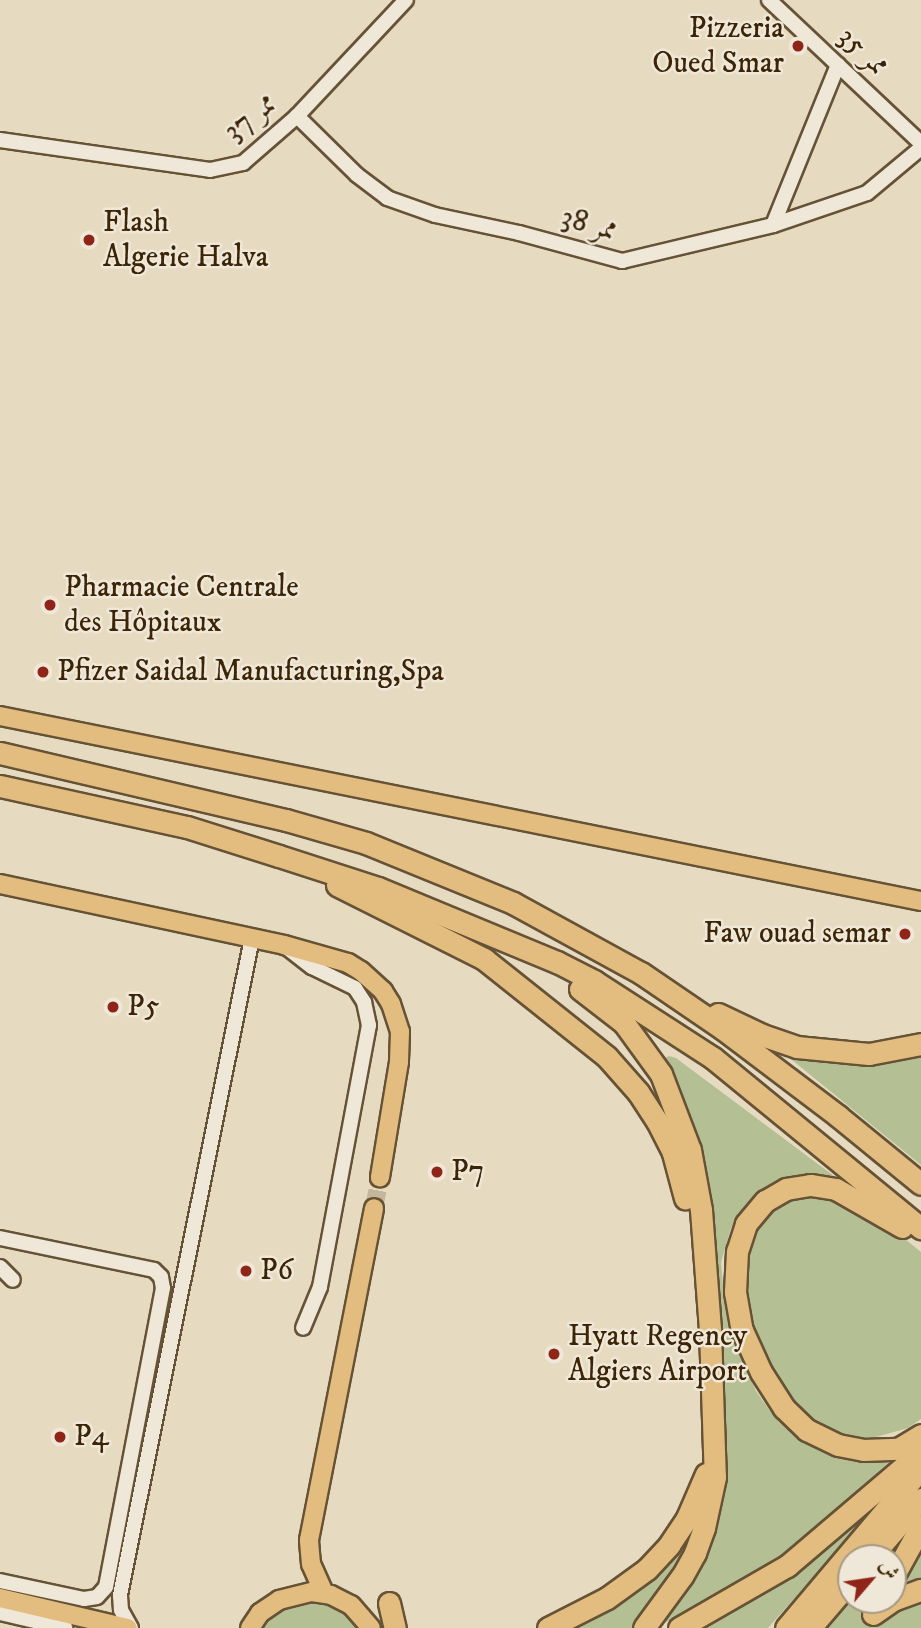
<!DOCTYPE html>
<meta charset="utf-8">
<style>
body{margin:0}
#map{position:relative;width:921px;height:1628px;overflow:hidden;background:#e6dac1;font-family:"IM FELL DW Pica",Amiri,serif}
div>[style]{position:absolute}
.green>*{inset:0;background:#b4c094}
.major-tunnel>*{height:18px;margin-top:-9px;transform-origin:0;background:repeating-linear-gradient(90deg,#c4b69c 0 18px,transparent 0 27px)}
.roads{filter:drop-shadow(2px 0 #665235) drop-shadow(-2px 0 #665235) drop-shadow(0 2px #665235) drop-shadow(0 -2px #665235)}
.minor>*{height:14px;margin:-7px;padding:0 7px;transform-origin:7px;border-radius:7px;background:#efe7d7}
.major>*{height:18px;margin:-9px;padding:0 9px;transform-origin:9px;border-radius:9px;background:#e3bd80}
.highway>*{height:21px;margin:-10.5px;padding:0 10.5px;transform-origin:10.5px;border-radius:10.5px;background:#e3bd80}
.dots>*{width:19px;height:19px;translate:-50% -50%;box-sizing:border-box;border:4px solid #efe7d7;border-radius:50%}
span{translate:-50% -50%;white-space:nowrap;text-align:center;line-height:1.15;-webkit-text-stroke:5px #efe7d7;paint-order:stroke}
.poi-label{font-size:30px;color:#3b2506}
.right{translate:-100% -50%;text-align:right}
.left{translate:0 -50%;text-align:left}
.street-label{font-size:30px;color:#3b2506}
.north{position:absolute;left:837px;top:1544px;width:70px;height:70px;box-sizing:border-box;background:#efe7d7;border:2px solid #a79983;border-radius:50%;rotate:61deg;font-size:19px;font-weight:700;line-height:28px;text-align:center;color:#3b2506}
.north::after{content:'';display:block;margin:auto;width:24px;height:32px;background:#8f2418;clip-path:polygon(50% 0,100% 100%,50% 72%,0 100%)}
</style>
<div id="map">
<div class="green">
<i style="clip-path:polygon(776px 1047px,921px 1050px,921px 1165px)"></i>
<i style="clip-path:polygon(669px 1056px,676px 1058px,834px 1176px,780px 1179px,752px 1198px,731px 1228px,721px 1262px,723px 1286px,735px 1342px,756px 1391px,770px 1411px,786px 1427px,814px 1446px,838px 1455px,904px 1449px,778px 1560px,661px 1625px,698px 1572px,714px 1528px,723px 1481px,718px 1369px,665px 1058px)"></i>
<i style="clip-path:polygon(813px 1191px,878px 1217px,921px 1252px,921px 1419px,908px 1428px,869px 1439px,831px 1433px,801px 1417px,777px 1390px,741px 1318px,748px 1228px,784px 1195px)"></i>
<i style="clip-path:polygon(875px 1497px,880px 1502px,768px 1628px,701px 1628px,772px 1585px)"></i>
<i style="clip-path:polygon(699px 1509px,690px 1545px,636px 1628px,555px 1628px,609px 1600px)"></i>
<i style="clip-path:polygon(921px 1543px,921px 1584px,893px 1592px)"></i>
<i style="clip-path:polygon(851px 1584px,851px 1600px,869px 1600px,863px 1611px,883px 1621px,911px 1601px,921px 1599px,921px 1628px,810px 1628px)"></i>
<i style="clip-path:polygon(315px 1601px,339px 1607px,362px 1628px,262px 1628px,279px 1610px,302px 1602px)"></i>
</div>
<div class="major-tunnel">
<i style="left:374px;top:1208px;width:32px;rotate:-79deg"></i>
</div>
<div class="roads">
<div class="minor">
<i style="left:769px;top:0;width:209px;rotate:43.3deg"></i>
<i style="left:297px;top:116px;width:84px;rotate:44.5deg"></i>
<i style="left:357px;top:175px;width:38px;rotate:37deg"></i>
<i style="left:387px;top:198px;width:51px;rotate:19.5deg"></i>
<i style="left:435px;top:215px;width:86px;rotate:12.1deg"></i>
<i style="left:519px;top:233px;width:107px;rotate:15.2deg"></i>
<i style="left:622px;top:261px;width:155px;rotate:-13.4deg"></i>
<i style="left:773px;top:225px;width:99px;rotate:-18.8deg"></i>
<i style="left:867px;top:193px;width:70px;rotate:-39.8deg"></i>
<i style="left:0;top:140px;width:212px;rotate:8.1deg"></i>
<i style="left:210px;top:170px;width:34px;rotate:-12deg"></i>
<i style="left:243px;top:163px;width:72px;rotate:-41deg"></i>
<i style="left:297px;top:116px;width:159px;rotate:-46.8deg"></i>
<i style="left:773px;top:225px;width:173px;rotate:-67.9deg"></i>
<i style="left:286px;top:947px;width:33px;rotate:38deg"></i>
<i style="left:312px;top:967px;width:48px;rotate:26deg"></i>
<i style="left:355px;top:988px;width:17px;rotate:57deg"></i>
<i style="left:364px;top:1002px;width:24px;rotate:78deg"></i>
<i style="left:369px;top:1025px;width:267px;rotate:100.6deg"></i>
<i style="left:320px;top:1287px;width:44px;rotate:112.5deg"></i>
<i style="left:0;top:1238px;width:157px;rotate:11.7deg"></i>
<i style="left:154px;top:1270px;width:10px;rotate:45deg"></i>
<i style="left:161px;top:1277px;width:11px;rotate:80deg"></i>
<i style="left:163px;top:1288px;width:304px;rotate:100.8deg"></i>
<i style="left:106px;top:1587px;width:13px;rotate:132deg"></i>
<i style="left:97px;top:1597px;width:13px;rotate:171deg"></i>
<i style="left:84px;top:1599px;width:86px;rotate:-167.9deg"></i>
<i style="left:0;top:1267px;width:18px;rotate:45deg"></i>
<i style="left:0;top:1613px;width:67px;rotate:13deg"></i>
<i style="left:131px;top:1628px;width:21px;rotate:-119deg"></i>
<i style="left:121px;top:1610px;width:15px;rotate:-94deg"></i>
<i style="left:120px;top:1595px;width:670px;rotate:-78.64deg"></i>
</div>
<div class="major">
<i style="left:0;top:716px;width:939px;rotate:11.36deg"></i>
<i style="left:0;top:884px;width:290px;rotate:12.1deg"></i>
<i style="left:284px;top:945px;width:66px;rotate:15.7deg"></i>
<i style="left:348px;top:963px;width:15px;rotate:32deg"></i>
<i style="left:361px;top:971px;width:30px;rotate:42deg"></i>
<i style="left:383px;top:991px;width:15px;rotate:58deg"></i>
<i style="left:391px;top:1004px;width:29px;rotate:72deg"></i>
<i style="left:400px;top:1032px;width:30px;rotate:92deg"></i>
<i style="left:399px;top:1062px;width:117px;rotate:99.4deg"></i>
<i style="left:324px;top:1593px;width:32px;rotate:-114deg"></i>
<i style="left:311px;top:1564px;width:24px;rotate:-95deg"></i>
<i style="left:309px;top:1540px;width:338px;rotate:-78.9deg"></i>
<i style="left:0;top:1598px;width:131px;rotate:13.2deg"></i>
<i style="left:250px;top:1628px;width:18px;rotate:-56deg"></i>
<i style="left:260px;top:1613px;width:23px;rotate:-34deg"></i>
<i style="left:279px;top:1600px;width:34px;rotate:-14deg"></i>
<i style="left:312px;top:1592px;width:19px;rotate:9deg"></i>
<i style="left:331px;top:1595px;width:22px;rotate:27deg"></i>
<i style="left:351px;top:1605px;width:30px;rotate:49deg"></i>
</div>
<div class="highway">
<i style="left:0;top:753px;width:294px;rotate:13.2deg"></i>
<i style="left:286px;top:820px;width:83px;rotate:16deg"></i>
<i style="left:366px;top:843px;width:159px;rotate:22.2deg"></i>
<i style="left:513px;top:903px;width:146px;rotate:28.7deg"></i>
<i style="left:641px;top:973px;width:99px;rotate:34.3deg"></i>
<i style="left:723px;top:1029px;width:144px;rotate:37.1deg"></i>
<i style="left:838px;top:1116px;width:107px;rotate:39.3deg"></i>
<i style="left:0;top:786px;width:191px;rotate:12.4deg"></i>
<i style="left:187px;top:827px;width:96px;rotate:17.5deg"></i>
<i style="left:279px;top:856px;width:104px;rotate:17.9deg"></i>
<i style="left:378px;top:888px;width:194px;rotate:22.5deg"></i>
<i style="left:557px;top:962px;width:42px;rotate:27.2deg"></i>
<i style="left:594px;top:981px;width:142px;rotate:32.9deg"></i>
<i style="left:713px;top:1058px;width:269px;rotate:39.3deg"></i>
<i style="left:337px;top:885px;width:165px;rotate:26.7deg"></i>
<i style="left:484px;top:959px;width:157px;rotate:38.5deg"></i>
<i style="left:607px;top:1057px;width:47px;rotate:48.5deg"></i>
<i style="left:638px;top:1092px;width:35px;rotate:57deg"></i>
<i style="left:657px;top:1121px;width:36px;rotate:63deg"></i>
<i style="left:673px;top:1153px;width:47px;rotate:75.1deg"></i>
<i style="left:580px;top:989px;width:56px;rotate:37.7deg"></i>
<i style="left:624px;top:1023px;width:63px;rotate:54deg"></i>
<i style="left:661px;top:1074px;width:81px;rotate:69.1deg"></i>
<i style="left:690px;top:1150px;width:61px;rotate:79.6deg"></i>
<i style="left:701px;top:1210px;width:120px;rotate:85.7deg"></i>
<i style="left:710px;top:1330px;width:147px;rotate:88.1deg"></i>
<i style="left:715px;top:1477px;width:52px;rotate:102.2deg"></i>
<i style="left:704px;top:1528px;width:27px;rotate:110deg"></i>
<i style="left:695px;top:1553px;width:26px;rotate:119deg"></i>
<i style="left:682px;top:1576px;width:64px;rotate:126.2deg"></i>
<i style="left:718px;top:1014px;width:49px;rotate:25.5deg"></i>
<i style="left:762px;top:1035px;width:37px;rotate:19deg"></i>
<i style="left:797px;top:1047px;width:72px;rotate:5.6deg"></i>
<i style="left:869px;top:1054px;width:53px;rotate:-10.9deg"></i>
<i style="left:902px;top:1227px;width:76px;rotate:-150.1deg"></i>
<i style="left:836px;top:1189px;width:26px;rotate:-171deg"></i>
<i style="left:810px;top:1185px;width:24px;rotate:171deg"></i>
<i style="left:786px;top:1189px;width:24px;rotate:150deg"></i>
<i style="left:765px;top:1201px;width:30px;rotate:130deg"></i>
<i style="left:746px;top:1224px;width:28px;rotate:108deg"></i>
<i style="left:737px;top:1251px;width:41px;rotate:92.8deg"></i>
<i style="left:735px;top:1292px;width:39px;rotate:80deg"></i>
<i style="left:742px;top:1330px;width:46px;rotate:65.7deg"></i>
<i style="left:761px;top:1372px;width:43px;rotate:57.4deg"></i>
<i style="left:784px;top:1408px;width:32px;rotate:44deg"></i>
<i style="left:807px;top:1430px;width:34px;rotate:26deg"></i>
<i style="left:838px;top:1445px;width:25px;rotate:11deg"></i>
<i style="left:863px;top:1450px;width:35px;rotate:-2deg"></i>
<i style="left:898px;top:1449px;width:27px;rotate:-31deg"></i>
<i style="left:870px;top:1558px;width:78px;rotate:-49.2deg"></i>
<i style="left:893px;top:1577px;width:58px;rotate:-61.2deg"></i>
<i style="left:893px;top:1600px;width:30px;rotate:-20deg"></i>
<i style="left:389px;top:1603px;width:26px;rotate:77deg"></i>
<i style="left:873px;top:1614px;width:24px;rotate:-35deg"></i>
<i style="left:548px;top:1628px;width:66px;rotate:-27deg"></i>
<i style="left:607px;top:1598px;width:49px;rotate:-35.9deg"></i>
<i style="left:647px;top:1569px;width:33px;rotate:-47deg"></i>
<i style="left:669px;top:1545px;width:32px;rotate:-56deg"></i>
<i style="left:687px;top:1518px;width:48px;rotate:-66.6deg"></i>
<i style="left:679px;top:1628px;width:125px;rotate:-29.9deg"></i>
<i style="left:787px;top:1566px;width:176px;rotate:-40.4deg"></i>
<i style="left:786px;top:1628px;width:209px;rotate:-49.8deg"></i>
<i style="left:810px;top:1628px;width:63px;rotate:-49.5deg"></i>
</div>
</div>
<div class="dots">
<i style="left:798px;top:46px;background:#8f2418"></i>
<i style="left:89px;top:240px;background:#8f2418"></i>
<i style="left:50px;top:605px;background:#8f2418"></i>
<i style="left:43px;top:672px;background:#8f2418"></i>
<i style="left:905px;top:934px;background:#8f2418"></i>
<i style="left:113px;top:1007px;background:#8f2418"></i>
<i style="left:437px;top:1172px;background:#8f2418"></i>
<i style="left:246px;top:1271px;background:#8f2418"></i>
<i style="left:554px;top:1354px;background:#8f2418"></i>
<i style="left:60px;top:1437px;background:#8f2418"></i>
</div>
<div class="poi-label">
<span class="right" style="left:784px;top:46px">Pizzeria<br>Oued Smar</span>
<span class="left" style="left:103px;top:240px">Flash<br>Algerie Halva</span>
<span class="left" style="left:64px;top:605px">Pharmacie Centrale<br>des Hôpitaux</span>
<span class="left" style="left:57px;top:672px">Pfizer Saidal Manufacturing,Spa</span>
<span class="right" style="left:891px;top:934px">Faw ouad semar</span>
<span class="left" style="left:127px;top:1007px">P5</span>
<span class="left" style="left:451px;top:1172px">P7</span>
<span class="left" style="left:260px;top:1271px">P6</span>
<span class="left" style="left:568px;top:1354px">Hyatt Regency<br>Algiers Airport</span>
<span class="left" style="left:74px;top:1437px">P4</span>
</div>
<div class="street-label">
<span style="left:863px;top:52px;rotate:43deg">ممر 35</span>
<span style="left:251px;top:118px;rotate:-39deg">ممر 37</span>
<span style="left:589px;top:225px;rotate:15deg">ممر 38</span>
</div>
<div class="north">ش</div>
</div>
